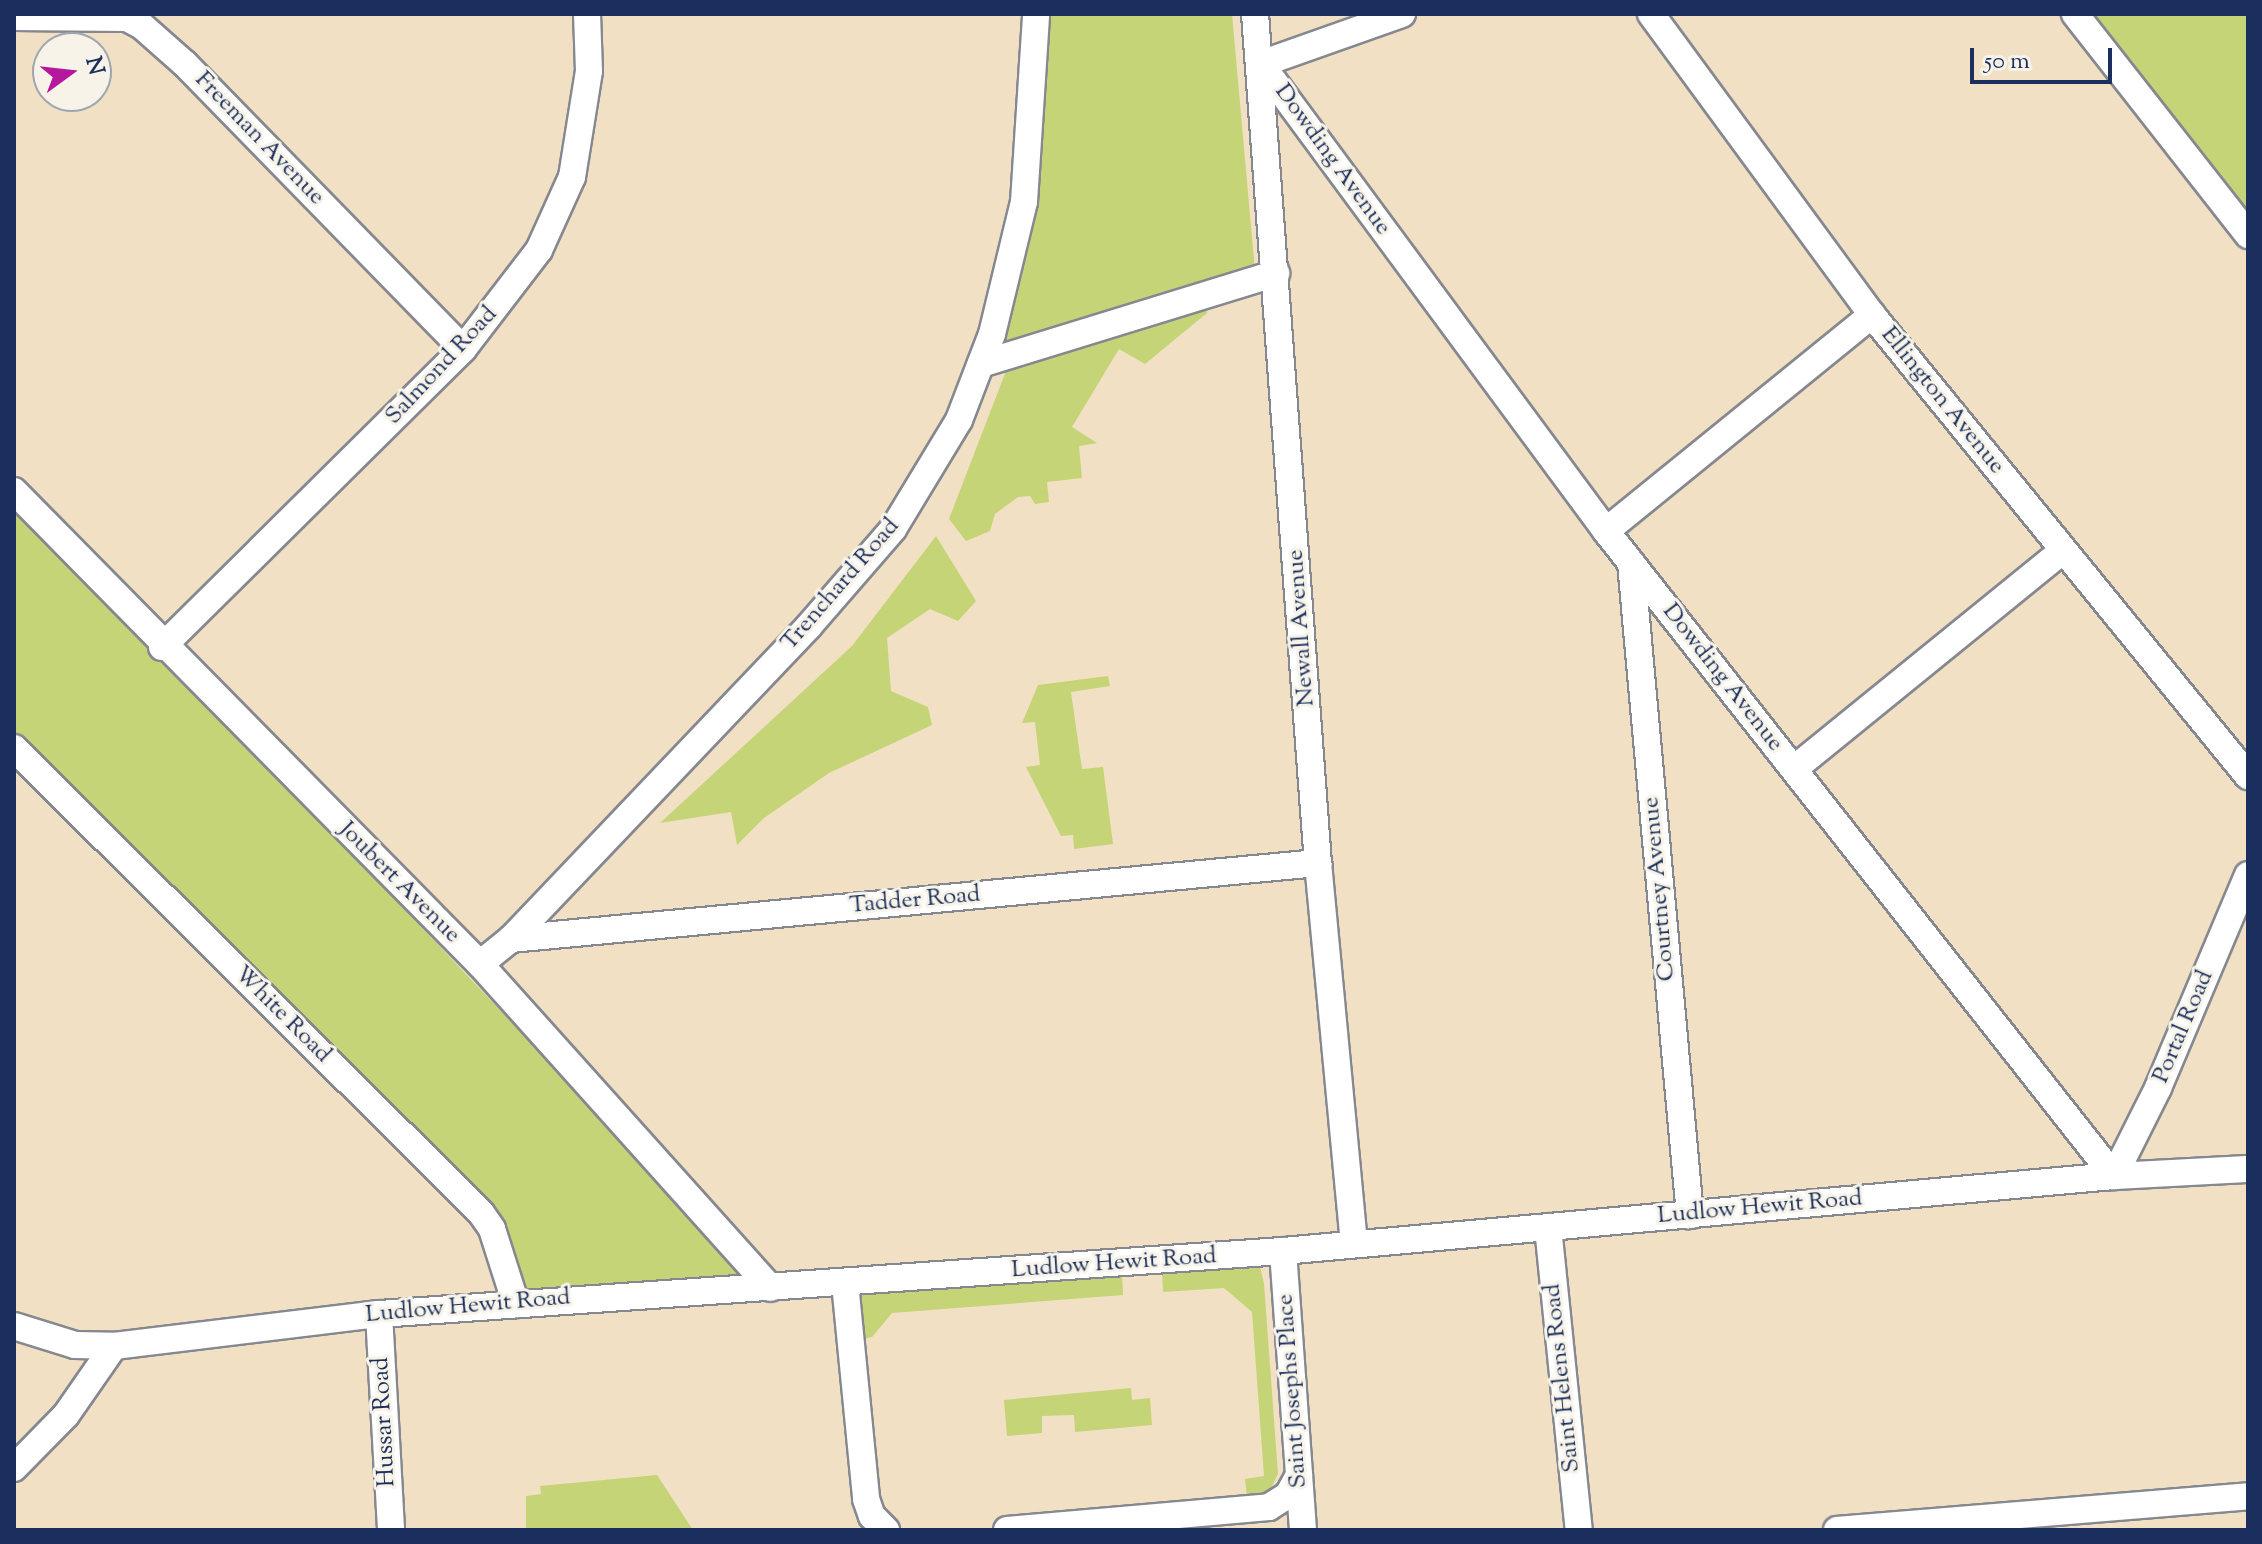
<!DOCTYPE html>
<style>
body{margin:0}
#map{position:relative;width:2262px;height:1544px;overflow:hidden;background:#f1e0c3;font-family:"Sorts Mill Goudy",serif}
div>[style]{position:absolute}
.green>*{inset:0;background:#c5d476}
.roads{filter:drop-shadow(2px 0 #868890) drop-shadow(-2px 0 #868890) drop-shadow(0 2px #868890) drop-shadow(0 -2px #868890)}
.minor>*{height:26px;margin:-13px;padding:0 13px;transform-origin:13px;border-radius:13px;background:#fff}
span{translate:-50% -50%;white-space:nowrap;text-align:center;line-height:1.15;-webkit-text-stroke:6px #f7f3e8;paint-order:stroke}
.street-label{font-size:24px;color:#1b2f5e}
.frame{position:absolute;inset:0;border:16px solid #1b2f5e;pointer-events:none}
.north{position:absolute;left:32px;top:32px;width:80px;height:80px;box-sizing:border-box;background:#f7f3e8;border:2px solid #9fa5b1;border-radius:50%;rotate:75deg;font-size:22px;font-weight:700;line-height:32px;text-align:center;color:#1b2f5e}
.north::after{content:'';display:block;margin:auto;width:28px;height:36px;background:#b5179e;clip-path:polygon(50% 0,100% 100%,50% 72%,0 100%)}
.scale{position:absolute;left:1970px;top:48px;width:142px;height:36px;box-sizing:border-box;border:4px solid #1b2f5e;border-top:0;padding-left:10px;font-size:24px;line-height:28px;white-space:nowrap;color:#1b2f5e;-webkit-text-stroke:6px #f7f3e8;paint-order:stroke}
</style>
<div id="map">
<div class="green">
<i style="clip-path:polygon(1038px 14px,1232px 14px,1255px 271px,989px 355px)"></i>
<i style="clip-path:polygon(2087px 14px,2248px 14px,2248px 224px)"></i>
<i style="clip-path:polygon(1206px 306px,1207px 313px,1145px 364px,1119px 349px,1072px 427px,1097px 443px,1079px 446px,1082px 478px,1047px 482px,1049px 502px,1035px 504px,1030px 496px,1018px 497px,995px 514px,990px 531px,966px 541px,949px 519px,1006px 371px)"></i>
<i style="clip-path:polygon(14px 498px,760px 1284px,576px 1291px,527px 1290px,514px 1281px,498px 1226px,14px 741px)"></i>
<i style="clip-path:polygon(936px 536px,976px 601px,958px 621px,930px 609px,887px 638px,891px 691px,928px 707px,932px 725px,829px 773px,764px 818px,737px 845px,731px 812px,660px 823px,852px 646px)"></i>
<i style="clip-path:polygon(1108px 676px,1110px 686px,1071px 692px,1082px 769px,1103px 767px,1113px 844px,1074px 849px,1073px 835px,1061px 836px,1026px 767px,1040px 765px,1035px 722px,1022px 723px,1038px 685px)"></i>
<i style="clip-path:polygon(1252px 1262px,1260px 1267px,1264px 1284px,1278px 1474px,1267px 1496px,1247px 1498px,1245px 1479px,1264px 1476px,1252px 1312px,1224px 1288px,1163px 1292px,1162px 1269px)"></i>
<i style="clip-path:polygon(1122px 1271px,1123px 1295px,892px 1313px,872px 1337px,863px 1339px,856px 1290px)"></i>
<i style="clip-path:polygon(1131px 1388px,1132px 1400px,1150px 1398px,1152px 1425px,1075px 1432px,1074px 1415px,1042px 1416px,1042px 1433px,1007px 1436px,1004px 1400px)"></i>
<i style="clip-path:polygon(657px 1475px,693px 1530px,526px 1530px,526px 1496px,541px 1494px,540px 1486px)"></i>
</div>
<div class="roads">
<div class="minor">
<i style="left:1255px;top:14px;width:851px;rotate:85.76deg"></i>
<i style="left:1318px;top:863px;width:381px;rotate:84.6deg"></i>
<i style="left:1402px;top:14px;width:150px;rotate:160.5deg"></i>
<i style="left:1261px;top:64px;width:581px;rotate:53.54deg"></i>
<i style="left:1606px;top:531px;width:821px;rotate:51.78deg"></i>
<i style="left:2114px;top:1176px;width:134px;rotate:-3deg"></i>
<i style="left:1651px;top:14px;width:373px;rotate:53.7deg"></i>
<i style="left:1872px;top:315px;width:595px;rotate:50.8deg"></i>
<i style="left:2075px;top:14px;width:281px;rotate:51.9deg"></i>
<i style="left:14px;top:17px;width:113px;rotate:0.5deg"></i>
<i style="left:127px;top:18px;width:17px;rotate:28deg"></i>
<i style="left:142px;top:26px;width:57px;rotate:41.5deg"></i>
<i style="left:185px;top:64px;width:398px;rotate:45.7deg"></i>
<i style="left:981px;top:364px;width:309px;rotate:-17.1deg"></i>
<i style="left:14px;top:491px;width:664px;rotate:45.43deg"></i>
<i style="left:480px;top:964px;width:435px;rotate:48.1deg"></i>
<i style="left:1606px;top:531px;width:343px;rotate:-39.1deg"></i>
<i style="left:1631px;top:563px;width:655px;rotate:84.83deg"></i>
<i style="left:162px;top:647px;width:424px;rotate:-44.7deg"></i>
<i style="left:463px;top:349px;width:125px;rotate:-52.5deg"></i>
<i style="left:539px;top:250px;width:80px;rotate:-65.7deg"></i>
<i style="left:572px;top:177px;width:107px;rotate:-80.9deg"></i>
<i style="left:589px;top:71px;width:57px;rotate:-92deg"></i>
<i style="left:14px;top:748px;width:659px;rotate:44.88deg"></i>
<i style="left:481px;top:1213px;width:19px;rotate:55deg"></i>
<i style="left:492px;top:1229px;width:79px;rotate:72.3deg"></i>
<i style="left:1794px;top:769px;width:345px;rotate:-39.1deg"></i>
<i style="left:511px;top:939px;width:811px;rotate:-5.38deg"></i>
<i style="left:480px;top:964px;width:40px;rotate:-39deg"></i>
<i style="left:511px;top:939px;width:432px;rotate:-46.4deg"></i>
<i style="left:809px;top:626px;width:128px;rotate:-49.1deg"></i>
<i style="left:893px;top:529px;width:127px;rotate:-58.8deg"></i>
<i style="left:959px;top:420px;width:92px;rotate:-69deg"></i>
<i style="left:992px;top:334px;width:136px;rotate:-76.4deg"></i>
<i style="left:1024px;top:202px;width:188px;rotate:-86.3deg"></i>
<i style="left:1548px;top:1227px;width:305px;rotate:84.2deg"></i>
<i style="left:1283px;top:1251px;width:280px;rotate:85.9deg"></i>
<i style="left:845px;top:1283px;width:217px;rotate:84.4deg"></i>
<i style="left:866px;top:1499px;width:18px;rotate:71deg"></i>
<i style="left:872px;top:1516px;width:20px;rotate:45deg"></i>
<i style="left:379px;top:1314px;width:216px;rotate:86.8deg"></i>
<i style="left:14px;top:1326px;width:64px;rotate:17.3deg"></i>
<i style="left:75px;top:1345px;width:39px;rotate:1deg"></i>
<i style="left:114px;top:1346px;width:267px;rotate:-6.9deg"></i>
<i style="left:379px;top:1314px;width:906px;rotate:-3.99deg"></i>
<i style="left:1283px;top:1251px;width:834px;rotate:-5.16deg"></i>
<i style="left:2114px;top:1176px;width:98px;rotate:-63.4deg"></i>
<i style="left:2158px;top:1088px;width:231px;rotate:-67.1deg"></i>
<i style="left:14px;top:1468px;width:74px;rotate:-45.5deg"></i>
<i style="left:66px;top:1415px;width:84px;rotate:-55.2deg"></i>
<i style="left:1007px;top:1530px;width:263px;rotate:-5deg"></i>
<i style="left:1269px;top:1507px;width:22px;rotate:-32deg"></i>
<i style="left:1288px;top:1495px;width:23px;rotate:-61deg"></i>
<i style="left:1837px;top:1530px;width:412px;rotate:-4.7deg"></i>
</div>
</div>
<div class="street-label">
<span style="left:259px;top:139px;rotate:46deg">Freeman Avenue</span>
<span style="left:1332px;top:160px;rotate:54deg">Dowding Avenue</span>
<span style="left:442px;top:366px;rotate:-47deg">Salmond Road</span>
<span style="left:1942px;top:401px;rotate:51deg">Ellington Avenue</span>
<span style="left:841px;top:585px;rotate:-49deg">Trenchard Road</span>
<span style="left:1302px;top:628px;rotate:-94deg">Newall Avenue</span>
<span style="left:1722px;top:678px;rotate:52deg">Dowding Avenue</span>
<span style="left:399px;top:883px;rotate:45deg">Joubert Avenue</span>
<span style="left:1660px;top:889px;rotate:-95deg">Courtney Avenue</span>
<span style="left:915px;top:901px;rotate:-5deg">Tadder Road</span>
<span style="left:282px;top:1015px;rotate:45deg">White Road</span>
<span style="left:2184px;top:1027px;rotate:-67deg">Portal Road</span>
<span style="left:1760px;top:1208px;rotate:-5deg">Ludlow Hewit Road</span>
<span style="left:1114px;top:1264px;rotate:-4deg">Ludlow Hewit Road</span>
<span style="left:468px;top:1307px;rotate:-5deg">Ludlow Hewit Road</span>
<span style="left:1563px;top:1378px;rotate:-96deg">Saint Helens Road</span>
<span style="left:1293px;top:1391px;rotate:-94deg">Saint Josephs Place</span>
<span style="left:385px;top:1422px;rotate:-93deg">Hussar Road</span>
</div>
<div class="frame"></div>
<div class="north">N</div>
<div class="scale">50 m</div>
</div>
